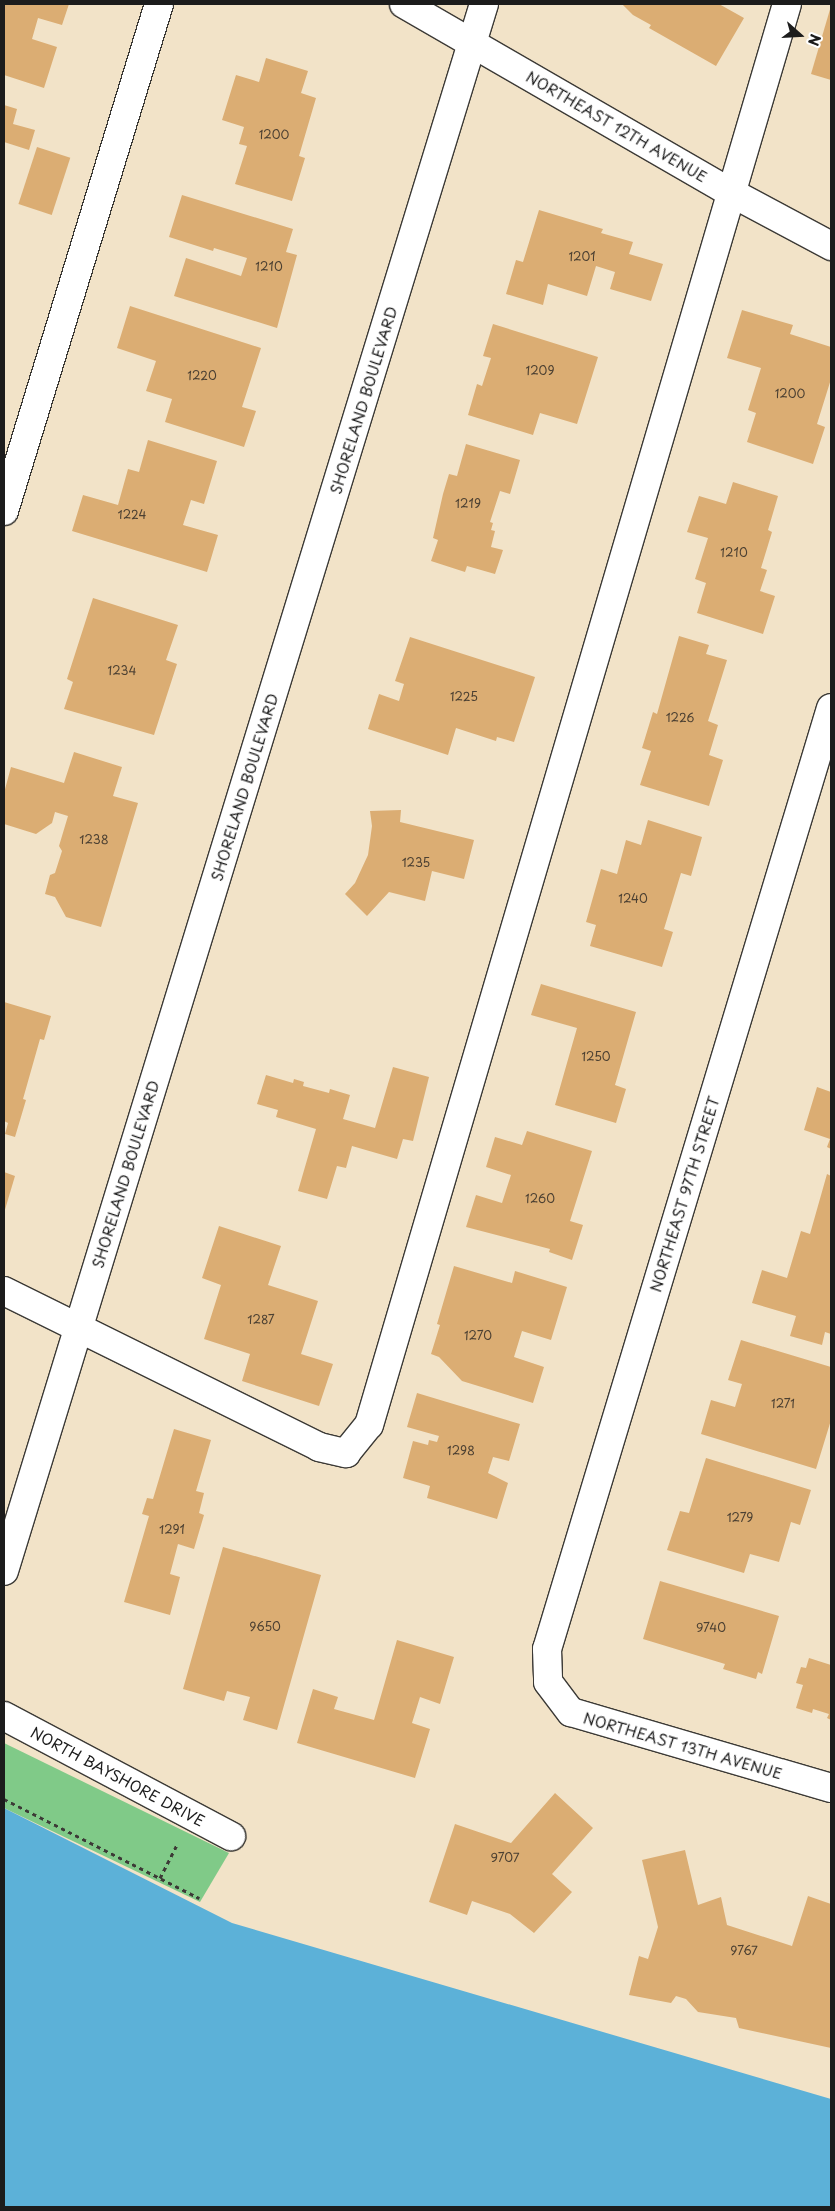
<!DOCTYPE html>
<style>
body{margin:0}
#map{position:relative;width:835px;height:2211px;overflow:hidden;background:#f2e3c8;font-family:"Playpen Sans",sans-serif}
div>[style]{position:absolute}
.green>*{inset:0;background:#80ca88}
.water>*{inset:0;background:#5cb1d8}
.building>*{inset:0;background:#dbad73;transform-origin:0 0}
.path>*{height:3px;margin-top:-1.5px;transform-origin:0;background:repeating-linear-gradient(90deg,#3c3a36 0 4px,transparent 0 8px)}
.roads{filter:drop-shadow(1px 0 #3c3a36) drop-shadow(-1px 0 #3c3a36) drop-shadow(0 1px #3c3a36) drop-shadow(0 -1px #3c3a36)}
.minor>*{height:28px;margin:-14px;padding:0 14px;transform-origin:14px;border-radius:14px;background:#fff}
span{translate:-50% -50%;white-space:nowrap;text-align:center;line-height:1.15;-webkit-text-stroke:5px #fff;paint-order:stroke}
.number-label{font-size:12px;color:#4c4032}
.number-label span{-webkit-text-stroke-width:0}
.street-label{font-size:15px;color:#1c1c1c}
.frame{position:absolute;inset:0;border:5px solid #1c1c1c;pointer-events:none}
.north{position:absolute;left:775px;top:10px;width:50px;height:50px;-webkit-text-stroke:4px #fff;paint-order:stroke;rotate:109deg;font-size:14px;font-weight:700;line-height:20px;text-align:center;color:#1c1c1c}
.north::after{content:'';display:block;margin:auto;width:18px;height:22px;background:#1c1c1c;clip-path:polygon(50% 0,100% 100%,50% 72%,0 100%)}
</style>
<div id="map">
<div class="green">
<i style="clip-path:polygon(4px 1743px,229px 1853px,200px 1902px,4px 1808px)"></i>
</div>
<div class="water">
<i style="clip-path:polygon(4px 1808px,232px 1923px,831px 2099px,831px 2207px,4px 2207px)"></i>
</div>
<div class="building">
<i style="clip-path:polygon(4px 4px,69px 4px,62px 25px,38px 18px,32px 39px,57px 47px,44px 88px,4px 75px)"></i>
<i style="clip-path:polygon(622px 4px,719px 4px,744px 18px,716px 66px,649px 28px,651px 25px,633px 15px)"></i>
<i style="clip-path:polygon(831px 6px,831px 80px,811px 74px)"></i>
<i style="clip-path:polygon(266px 58px,308px 71px,301px 93px,316px 98px,299px 156px,305px 158px,292px 201px,235px 184px,247px 146px,239px 144px,244px 127px,222px 120px,236px 75px,259px 82px)"></i>
<i style="clip-path:polygon(4px 105px,17px 109px,13px 124px,35px 130px,29px 150px,4px 142px)"></i>
<i style="left:37px;top:147px;width:35px;height:60px;rotate:18deg"></i>
<i style="clip-path:polygon(182px 195px,293px 229px,286px 252px,297px 255px,277px 328px,174px 296px,186px 258px,241px 276px,247px 258px,214px 248px,213px 251px,169px 237px)"></i>
<i style="clip-path:polygon(539px 210px,603px 229px,601px 233px,633px 242px,629px 254px,663px 264px,651px 301px,610px 289px,615px 272px,596px 266px,587px 296px,548px 284px,543px 305px,506px 294px,516px 260px,523px 262px)"></i>
<i style="clip-path:polygon(130px 306px,261px 348px,242px 407px,256px 411px,244px 447px,165px 422px,172px 399px,146px 391px,156px 361px,117px 348px)"></i>
<i style="clip-path:polygon(742px 310px,793px 325px,790px 334px,831px 347px,831px 379px,817px 424px,825px 427px,813px 464px,747px 442px,756px 413px,748px 410px,761px 368px,727px 358px)"></i>
<i style="clip-path:polygon(493px 324px,598px 357px,577px 424px,540px 413px,533px 435px,468px 415px,477px 384px,482px 386px,491px 358px,483px 356px)"></i>
<i style="clip-path:polygon(148px 440px,217px 461px,204px 504px,191px 500px,183px 525px,218px 535px,207px 572px,72px 531px,83px 495px,118px 505px,128px 469px,139px 472px)"></i>
<i style="clip-path:polygon(466px 444px,520px 460px,510px 494px,500px 491px,490px 522px,493px 523px,491px 530px,495px 531px,491px 547px,503px 550px,495px 574px,467px 566px,465px 572px,431px 561px,438px 540px,433px 538px,443px 494px,449px 474px,457px 476px)"></i>
<i style="clip-path:polygon(733px 482px,778px 496px,768px 530px,772px 532px,761px 568px,767px 570px,760px 591px,775px 596px,763px 634px,697px 613px,706px 583px,695px 579px,708px 538px,687px 532px,699px 496px,726px 504px)"></i>
<i style="clip-path:polygon(93px 598px,178px 625px,166px 660px,177px 664px,154px 735px,64px 709px,73px 682px,67px 679px)"></i>
<i style="clip-path:polygon(679px 636px,709px 645px,706px 654px,727px 660px,708px 721px,718px 725px,709px 755px,723px 760px,709px 806px,640px 785px,651px 751px,642px 748px,653px 712px,657px 714px)"></i>
<i style="clip-path:polygon(410px 637px,535px 677px,514px 742px,497px 737px,496px 741px,456px 728px,448px 755px,368px 729px,379px 694px,399px 701px,404px 684px,395px 681px)"></i>
<i style="clip-path:polygon(74px 752px,122px 767px,113px 796px,138px 803px,101px 927px,66px 917px,55px 897px,45px 894px,50px 875px,55px 873px,62px 851px,59px 846px,68px 816px,55px 812px,52px 823px,36px 834px,4px 824px,4px 793px,11px 767px,64px 783px)"></i>
<i style="clip-path:polygon(401px 810px,400px 822px,474px 840px,464px 879px,432px 871px,425px 901px,389px 892px,367px 916px,345px 894px,355px 883px,368px 855px,372px 826px,370px 811px)"></i>
<i style="clip-path:polygon(648px 820px,702px 837px,691px 876px,681px 873px,664px 929px,673px 932px,662px 967px,590px 946px,596px 925px,586px 922px,601px 869px,617px 874px,626px 840px,641px 845px)"></i>
<i style="clip-path:polygon(541px 984px,636px 1012px,615px 1085px,626px 1089px,616px 1123px,555px 1105px,577px 1028px,531px 1015px)"></i>
<i style="clip-path:polygon(4px 1002px,51px 1016px,44px 1040px,40px 1039px,23px 1099px,26px 1100px,15px 1137px,5px 1134px,8px 1123px,4px 1121px)"></i>
<i style="clip-path:polygon(393px 1067px,429px 1077px,413px 1141px,403px 1139px,397px 1159px,352px 1146px,346px 1168px,337px 1166px,327px 1199px,298px 1191px,316px 1129px,276px 1117px,278px 1110px,257px 1104px,266px 1075px,293px 1083px,294px 1079px,304px 1082px,303px 1086px,329px 1093px,330px 1089px,350px 1095px,343px 1119px,375px 1128px)"></i>
<i style="clip-path:polygon(817px 1087px,831px 1092px,831px 1149px,827px 1147px,830px 1139px,804px 1130px)"></i>
<i style="clip-path:polygon(527px 1131px,592px 1151px,570px 1221px,583px 1225px,572px 1260px,549px 1252px,550px 1249px,466px 1227px,476px 1195px,502px 1203px,511px 1175px,486px 1167px,495px 1137px,522px 1145px)"></i>
<i style="clip-path:polygon(4px 1172px,15px 1176px,4px 1213px)"></i>
<i style="clip-path:polygon(827px 1174px,831px 1176px,831px 1334px,825px 1332px,822px 1345px,790px 1336px,796px 1316px,752px 1303px,762px 1270px,787px 1278px,801px 1231px,810px 1234px)"></i>
<i style="clip-path:polygon(219px 1226px,281px 1246px,268px 1285px,318px 1301px,301px 1354px,333px 1364px,319px 1406px,242px 1381px,250px 1354px,204px 1339px,221px 1285px,202px 1278px)"></i>
<i style="clip-path:polygon(454px 1266px,512px 1283px,515px 1271px,567px 1287px,551px 1340px,522px 1331px,514px 1357px,544px 1367px,533px 1403px,462px 1381px,439px 1357px,431px 1354px,440px 1325px,437px 1324px)"></i>
<i style="clip-path:polygon(741px 1340px,831px 1367px,831px 1420px,816px 1469px,701px 1434px,711px 1400px,735px 1407px,742px 1384px,728px 1380px)"></i>
<i style="clip-path:polygon(417px 1393px,520px 1424px,509px 1461px,493px 1457px,488px 1473px,508px 1483px,497px 1519px,427px 1498px,430px 1486px,403px 1478px,413px 1441px,428px 1445px,429px 1440px,437px 1442px,439px 1436px,407px 1427px)"></i>
<i style="clip-path:polygon(174px 1429px,211px 1440px,196px 1491px,204px 1493px,199px 1513px,204px 1515px,194px 1549px,178px 1544px,170px 1574px,180px 1577px,170px 1615px,124px 1602px,149px 1516px,142px 1514px,147px 1498px,153px 1499px)"></i>
<i style="clip-path:polygon(706px 1458px,811px 1490px,800px 1525px,791px 1522px,779px 1562px,750px 1554px,744px 1573px,667px 1550px,680px 1511px,689px 1513px)"></i>
<i style="clip-path:polygon(223px 1547px,321px 1575px,277px 1730px,243px 1720px,250px 1697px,227px 1691px,224px 1701px,183px 1689px)"></i>
<i style="clip-path:polygon(660px 1581px,779px 1616px,762px 1674px,758px 1672px,756px 1679px,723px 1669px,725px 1664px,643px 1639px)"></i>
<i style="clip-path:polygon(397px 1640px,454px 1657px,440px 1704px,420px 1697px,412px 1723px,430px 1729px,415px 1778px,297px 1743px,313px 1689px,338px 1697px,334px 1709px,374px 1720px)"></i>
<i style="clip-path:polygon(809px 1658px,831px 1665px,831px 1720px,827px 1718px,829px 1714px,813px 1709px,812px 1713px,796px 1708px,803px 1685px,796px 1683px,801px 1667px,806px 1668px)"></i>
<i style="clip-path:polygon(555px 1793px,593px 1828px,552px 1874px,572px 1892px,534px 1933px,510px 1914px,472px 1901px,467px 1915px,429px 1902px,455px 1824px,511px 1843px)"></i>
<i style="clip-path:polygon(685px 1850px,698px 1905px,721px 1897px,727px 1925px,792px 1946px,808px 1896px,831px 1904px,831px 2048px,739px 2028px,736px 2018px,698px 2012px,686px 1999px,676px 1996px,671px 2003px,629px 1995px,639px 1956px,648px 1959px,658px 1927px,642px 1860px)"></i>
</div>
<div class="path">
<i style="left:4px;top:1799px;width:219px;rotate:26.9deg"></i>
<i style="left:160px;top:1878px;width:37px;rotate:-63deg"></i>
</div>
<div class="roads">
<div class="minor">
<i style="left:404px;top:4px;width:376px;rotate:30deg"></i>
<i style="left:730px;top:192px;width:115px;rotate:28.1deg"></i>
<i style="left:4px;top:511px;width:530px;rotate:-73deg"></i>
<i style="left:831px;top:708px;width:983px;rotate:106.79deg"></i>
<i style="left:547px;top:1649px;width:33px;rotate:88deg"></i>
<i style="left:548px;top:1682px;width:38px;rotate:53deg"></i>
<i style="left:571px;top:1712px;width:271px;rotate:16.3deg"></i>
<i style="left:4px;top:1291px;width:352px;rotate:26.3deg"></i>
<i style="left:319px;top:1447px;width:28px;rotate:13deg"></i>
<i style="left:346px;top:1453px;width:36px;rotate:-51deg"></i>
<i style="left:369px;top:1425px;width:1481px;rotate:-73.61deg"></i>
<i style="left:4px;top:1571px;width:1639px;rotate:-72.97deg"></i>
<i style="left:4px;top:1716px;width:257px;rotate:27.9deg"></i>
</div>
</div>
<div class="number-label">
<span style="left:274px;top:135px">1200</span>
<span style="left:582px;top:257px">1201</span>
<span style="left:269px;top:267px">1210</span>
<span style="left:540px;top:371px">1209</span>
<span style="left:202px;top:376px">1220</span>
<span style="left:790px;top:394px">1200</span>
<span style="left:468px;top:504px">1219</span>
<span style="left:132px;top:515px">1224</span>
<span style="left:734px;top:553px">1210</span>
<span style="left:122px;top:671px">1234</span>
<span style="left:464px;top:697px">1225</span>
<span style="left:680px;top:718px">1226</span>
<span style="left:94px;top:840px">1238</span>
<span style="left:416px;top:863px">1235</span>
<span style="left:633px;top:899px">1240</span>
<span style="left:596px;top:1057px">1250</span>
<span style="left:540px;top:1199px">1260</span>
<span style="left:261px;top:1320px">1287</span>
<span style="left:478px;top:1336px">1270</span>
<span style="left:783px;top:1404px">1271</span>
<span style="left:461px;top:1451px">1298</span>
<span style="left:740px;top:1518px">1279</span>
<span style="left:172px;top:1530px">1291</span>
<span style="left:265px;top:1627px">9650</span>
<span style="left:711px;top:1628px">9740</span>
<span style="left:505px;top:1858px">9707</span>
<span style="left:744px;top:1951px">9767</span>
</div>
<div class="street-label">
<span style="left:617px;top:126px;rotate:30deg">NORTHEAST 12TH AVENUE</span>
<span style="left:363px;top:400px;rotate:-73deg">SHORELAND BOULEVARD</span>
<span style="left:244px;top:787px;rotate:-73deg">SHORELAND BOULEVARD</span>
<span style="left:125px;top:1174px;rotate:-73deg">SHORELAND BOULEVARD</span>
<span style="left:684px;top:1194px;rotate:-73deg">NORTHEAST 97TH STREET</span>
<span style="left:683px;top:1745px;rotate:16deg">NORTHEAST 13TH AVENUE</span>
<span style="left:118px;top:1776px;rotate:28deg">NORTH BAYSHORE DRIVE</span>
</div>
<div class="frame"></div>
<div class="north">N</div>
</div>
